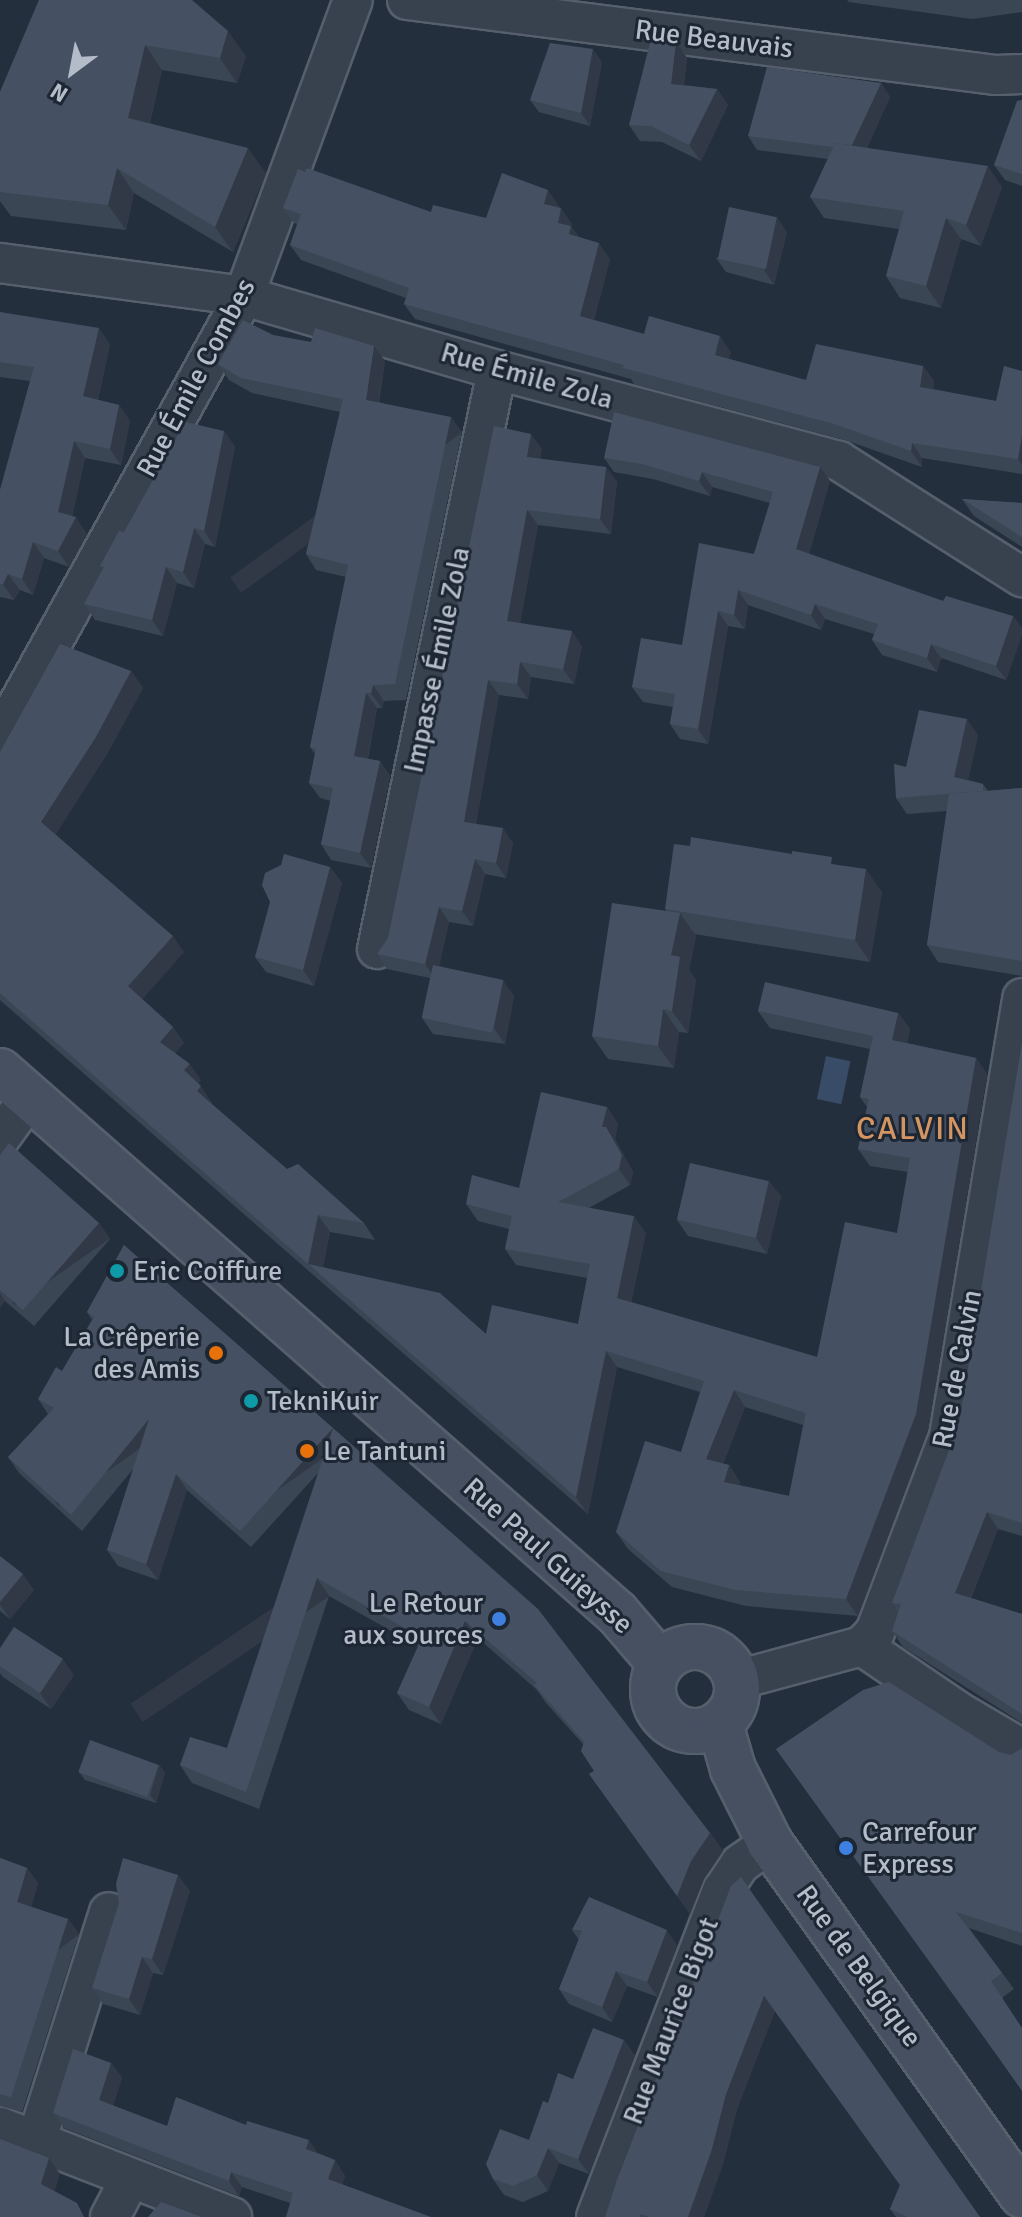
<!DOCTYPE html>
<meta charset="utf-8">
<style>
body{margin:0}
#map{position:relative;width:1022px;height:2217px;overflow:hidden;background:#242f3e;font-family:Signika,sans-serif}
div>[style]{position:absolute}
.water>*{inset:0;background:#394c67;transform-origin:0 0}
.roads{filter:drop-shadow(2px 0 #565f6c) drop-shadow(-2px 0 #565f6c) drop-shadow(0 2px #565f6c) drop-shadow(0 -2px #565f6c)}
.minor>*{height:38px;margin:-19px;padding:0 19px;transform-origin:19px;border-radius:19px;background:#38414e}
.secondary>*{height:44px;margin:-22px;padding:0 22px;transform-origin:22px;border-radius:22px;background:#465061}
.secondary>.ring{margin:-22px;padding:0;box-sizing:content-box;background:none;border:44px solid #465061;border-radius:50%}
.wall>*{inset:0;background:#3b4654}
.shaded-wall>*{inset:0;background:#303945;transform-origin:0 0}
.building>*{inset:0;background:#455162;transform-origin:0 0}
.dots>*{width:22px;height:22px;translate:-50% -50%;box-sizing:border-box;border:4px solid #1d2633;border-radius:50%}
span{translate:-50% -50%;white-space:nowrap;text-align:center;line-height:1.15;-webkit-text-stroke:6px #1d2633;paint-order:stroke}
.street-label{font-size:28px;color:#b4bcc9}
.poi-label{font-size:28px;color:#b4bcc9}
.left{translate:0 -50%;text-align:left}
.right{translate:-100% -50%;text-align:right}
.quarter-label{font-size:32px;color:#d59563;letter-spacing:2px}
.north{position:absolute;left:32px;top:32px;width:80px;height:80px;-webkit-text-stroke:6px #1d2633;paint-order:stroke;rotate:212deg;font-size:22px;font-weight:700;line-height:32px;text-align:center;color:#b4bcc9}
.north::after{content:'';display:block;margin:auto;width:28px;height:36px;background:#b4bcc9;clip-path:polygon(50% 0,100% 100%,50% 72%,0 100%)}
</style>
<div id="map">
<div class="water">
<i style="left:826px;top:1056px;width:25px;height:44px;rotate:12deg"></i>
</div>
<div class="roads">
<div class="minor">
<i style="left:407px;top:0;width:594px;rotate:7.26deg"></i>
<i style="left:996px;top:75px;width:26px;rotate:-2deg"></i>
<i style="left:0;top:263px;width:246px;rotate:7.7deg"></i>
<i style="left:244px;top:296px;width:264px;rotate:16.3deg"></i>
<i style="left:497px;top:370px;width:354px;rotate:14.9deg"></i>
<i style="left:839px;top:461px;width:217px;rotate:32.4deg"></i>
<i style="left:0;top:737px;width:504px;rotate:-61.04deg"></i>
<i style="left:244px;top:296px;width:315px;rotate:-69.8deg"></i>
<i style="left:377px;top:949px;width:591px;rotate:-78.29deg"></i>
<i style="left:0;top:1138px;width:49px;rotate:-54.1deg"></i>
<i style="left:862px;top:1646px;width:114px;rotate:34.2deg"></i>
<i style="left:956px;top:1710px;width:77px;rotate:30.6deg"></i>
<i style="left:737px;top:1680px;width:130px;rotate:-15.2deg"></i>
<i style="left:862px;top:1646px;width:19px;rotate:-47deg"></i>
<i style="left:875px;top:1632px;width:210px;rotate:-69.3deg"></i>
<i style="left:949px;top:1436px;width:444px;rotate:-80.5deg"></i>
<i style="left:0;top:2127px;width:249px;rotate:21.2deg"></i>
<i style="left:36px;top:2142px;width:241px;rotate:-72.4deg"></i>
<i style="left:110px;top:2217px;width:43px;rotate:-62.2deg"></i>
<i style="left:596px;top:2217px;width:350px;rotate:-68.9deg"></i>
<i style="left:722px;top:1891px;width:32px;rotate:-56deg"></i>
<i style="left:740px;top:1864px;width:37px;rotate:-35deg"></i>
</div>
<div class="secondary">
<i style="left:0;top:1071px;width:821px;rotate:41.3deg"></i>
<i style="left:617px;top:1613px;width:66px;rotate:49.3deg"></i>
<i class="ring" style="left:653px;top:1647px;width:40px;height:40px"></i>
<i style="left:720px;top:1724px;width:47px;rotate:73.9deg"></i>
<i style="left:733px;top:1769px;width:83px;rotate:63.4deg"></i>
<i style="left:770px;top:1843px;width:433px;rotate:54.4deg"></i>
</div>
</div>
<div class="wall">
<i style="clip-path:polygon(39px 0,246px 56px,237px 83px,162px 70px,150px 123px,266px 173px,233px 252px,134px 193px,126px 230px,11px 216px,0 201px,0 92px)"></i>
<i style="clip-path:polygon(847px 0,1022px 0,1022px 12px,972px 19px,849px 2px)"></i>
<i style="clip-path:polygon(676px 42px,687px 58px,684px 85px,717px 89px,728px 105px,701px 161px,662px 142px,640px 141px,629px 125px)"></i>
<i style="clip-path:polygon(602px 62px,590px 126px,539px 112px,530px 100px)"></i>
<i style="clip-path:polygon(881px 83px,890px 97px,867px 148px,1002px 187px,981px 246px,961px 239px,941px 308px,900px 298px,886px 276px,899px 229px,824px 218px,810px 197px,828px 159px,757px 150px,748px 136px)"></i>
<i style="clip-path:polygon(1022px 100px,1022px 186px,1005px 180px,994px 165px)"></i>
<i style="clip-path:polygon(559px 206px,558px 208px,572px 224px,571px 226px,579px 237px,610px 259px,594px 320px,644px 334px,731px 352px,729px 359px,806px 380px,923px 366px,934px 381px,933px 389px,996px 401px,1022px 371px,1022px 474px,922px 458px,922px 467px,845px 440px,634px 384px,631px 379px,415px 319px,404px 304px,406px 298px,301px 260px,290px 245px,297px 224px,294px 223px,283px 208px,431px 212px,486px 218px)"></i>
<i style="clip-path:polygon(787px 232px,774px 285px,726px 272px,716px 258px)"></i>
<i style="clip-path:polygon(0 312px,110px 344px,98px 400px,119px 405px,130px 421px,121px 465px,85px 458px,72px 516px,87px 534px,69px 567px,44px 558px,33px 595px,20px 590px,14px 600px,0 597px,0 490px,30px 381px,0 377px)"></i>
<i style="clip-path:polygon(273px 335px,385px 361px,379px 402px,462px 432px,406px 700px,384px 701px,382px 708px,377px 708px,368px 759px,380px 761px,390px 776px,371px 868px,331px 860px,321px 844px,331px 801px,320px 798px,309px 783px,315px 754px,310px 747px,346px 577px,316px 570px,306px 554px,340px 412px,252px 393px,229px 380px,218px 364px)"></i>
<i style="clip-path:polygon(224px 431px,235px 447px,215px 547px,205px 544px,194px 588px,177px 583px,163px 636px,95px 620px,84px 604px,103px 569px,100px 566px,124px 532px)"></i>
<i style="clip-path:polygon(542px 449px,540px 459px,606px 467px,617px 482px,611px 534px,538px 525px,520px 623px,582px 646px,574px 684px,531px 677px,528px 699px,499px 695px,476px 824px,513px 843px,506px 878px,485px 874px,473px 926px,449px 922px,439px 966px,514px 996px,505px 1044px,433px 1034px,422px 1018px,430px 978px,387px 969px,377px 954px,388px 938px)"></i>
<i style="clip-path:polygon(604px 458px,820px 467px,830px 481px,809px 554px,943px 601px,1013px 616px,1022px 628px,1022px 635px,1006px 680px,941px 658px,937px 672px,882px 655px,872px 640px,874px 634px,825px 619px,821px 630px,748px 605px,745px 629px,728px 626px,708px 744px,680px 739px,670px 724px,673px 707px,643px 702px,632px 687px,682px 645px,754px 554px,770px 503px,712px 487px,710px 496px,653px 479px,614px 472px)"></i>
<i style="clip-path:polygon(962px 499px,1022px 503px,1022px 547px,974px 516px)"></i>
<i style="clip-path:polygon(evenodd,131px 671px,143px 688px,107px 754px,55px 834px,184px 952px,142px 999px,173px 1027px,184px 1043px,175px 1053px,201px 1080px,198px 1084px,212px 1103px,211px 1104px,287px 1169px,364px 1223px,375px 1240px,330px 1232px,323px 1267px,486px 1334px,578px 1324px,587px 1278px,516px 1265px,505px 1249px,509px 1229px,478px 1221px,466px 1204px,519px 1188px,607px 1107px,618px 1124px,615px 1139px,633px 1172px,630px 1185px,589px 1208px,646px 1233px,631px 1302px,817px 1357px,897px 1233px,908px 1172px,870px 1166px,858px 1149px,867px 1107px,860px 1097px,870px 1049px,770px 1028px,758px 1011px,898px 1013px,910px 1029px,907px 1043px,976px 1058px,987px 1074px,928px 1430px,858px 1616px,746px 1606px,672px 1587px,628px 1549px,616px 1532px,681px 1452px,700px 1392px,617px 1367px,588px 1514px,319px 1280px,0 1000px,0 752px,131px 671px,745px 1407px,803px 1425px,789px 1496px,739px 1485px,740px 1482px,729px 1465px,723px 1464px,745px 1407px)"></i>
<i style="clip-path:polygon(978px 735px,968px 780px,983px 784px,988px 791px,1022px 788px,1022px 976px,938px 962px,927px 945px,947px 811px,907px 814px,896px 798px,906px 767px)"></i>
<i style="clip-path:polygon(690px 846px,837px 865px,882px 892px,870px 962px,694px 934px,696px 936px,689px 970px,696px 980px,688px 1033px,679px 1032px,674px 1068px,608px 1059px,592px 1036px,666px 911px,665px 909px)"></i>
<i style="clip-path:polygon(330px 867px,342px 883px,314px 986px,266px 972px,255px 957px)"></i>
<i style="clip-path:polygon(1022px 1043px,1022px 1536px,998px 1529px,971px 1598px,1022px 1614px,1022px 1723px,903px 1647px,892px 1631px,898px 1612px,892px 1603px,959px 1423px)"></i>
<i style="clip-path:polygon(0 1155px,99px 1223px,110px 1239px,34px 1326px,5px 1301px,0 1308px)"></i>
<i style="clip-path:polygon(781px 1196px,767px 1254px,688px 1236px,677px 1220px)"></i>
<i style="clip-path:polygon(124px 1245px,710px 1833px,723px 1851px,704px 1879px,690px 1914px,589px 1774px,594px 1771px,583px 1744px,546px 1703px,537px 1690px,478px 1638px,441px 1724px,409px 1710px,397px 1693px,418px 1646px,329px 1596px,259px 1809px,192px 1783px,180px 1765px,227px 1748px,319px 1472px,251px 1547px,187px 1490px,158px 1580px,118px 1566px,107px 1550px,134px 1468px,82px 1531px,19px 1473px,8px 1457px,48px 1414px,38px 1399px,62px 1371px,92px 1320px,87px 1312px)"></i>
<i style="clip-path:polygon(0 1556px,34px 1590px,10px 1619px,0 1611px)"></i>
<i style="clip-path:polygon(0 1648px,74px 1675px,51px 1709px,3px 1677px,0 1673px)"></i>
<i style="clip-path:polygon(1022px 1748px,1022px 1946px,969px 1928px,1014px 1989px,1003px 1997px,993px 2050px,776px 1749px,999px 1752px,1011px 1755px)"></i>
<i style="clip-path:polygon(159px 1765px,165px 1773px,156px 1803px,85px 1780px,79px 1772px)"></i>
<i style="clip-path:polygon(0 1858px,27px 1868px,38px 1883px,31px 1907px,68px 1919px,79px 1934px,22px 2112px,0 2106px)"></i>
<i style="clip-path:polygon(190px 1891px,163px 1975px,153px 1973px,140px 2015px,103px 2004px,92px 1988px)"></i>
<i style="clip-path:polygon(572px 1930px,677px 1945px,658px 1997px,627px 1986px,612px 2022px,569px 2004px,559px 1989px,579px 1940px)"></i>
<i style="clip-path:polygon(717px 1952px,980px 2217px,896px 2217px,890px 2209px,900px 2185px,775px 2011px,737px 2109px,723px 2164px,704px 2217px,605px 2217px)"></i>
<i style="clip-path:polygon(635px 2055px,589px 2174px,559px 2163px,548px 2191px,523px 2202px,504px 2195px,493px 2179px,529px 2140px,548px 2103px,573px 2079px)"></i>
<i style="clip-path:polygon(111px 2063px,122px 2078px,113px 2106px,167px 2126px,318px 2153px,335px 2160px,345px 2176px,342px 2184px,290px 2203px,242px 2187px,239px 2196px,64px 2128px,53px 2113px)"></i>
</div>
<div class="shaded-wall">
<i style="clip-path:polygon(228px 31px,246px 56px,237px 83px,220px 58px)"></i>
<i style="clip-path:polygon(676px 42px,687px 58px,682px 100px,671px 84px)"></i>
<i style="clip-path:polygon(145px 45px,162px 70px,145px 143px,128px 118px)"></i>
<i style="clip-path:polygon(593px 49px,602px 62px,590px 126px,581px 113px)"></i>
<i style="clip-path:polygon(881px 83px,890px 97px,860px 163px,850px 149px)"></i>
<i style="clip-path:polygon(717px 89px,728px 105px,701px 161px,689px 145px)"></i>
<i style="clip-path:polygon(248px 148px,266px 173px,233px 252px,215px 227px)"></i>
<i style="clip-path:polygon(988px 166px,1002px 187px,981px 246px,966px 225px)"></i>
<i style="clip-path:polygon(117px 168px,134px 193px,126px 230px,108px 205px)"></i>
<i style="clip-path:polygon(548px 190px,559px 206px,555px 219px,544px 204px)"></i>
<i style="clip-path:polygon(561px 208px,572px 224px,571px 228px,571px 226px,582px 241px,580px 249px,558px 223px)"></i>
<i style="clip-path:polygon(777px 217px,787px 232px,774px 285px,764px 270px)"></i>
<i style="clip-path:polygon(946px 218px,961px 239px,941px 308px,926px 286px)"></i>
<i style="clip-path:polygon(599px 243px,610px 259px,591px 331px,580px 316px)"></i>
<i style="clip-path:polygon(99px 328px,110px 344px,95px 413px,83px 396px)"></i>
<i style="clip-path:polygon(720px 336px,731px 352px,726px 371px,715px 355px)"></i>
<i style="clip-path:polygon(374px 346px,385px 361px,376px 415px,366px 400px)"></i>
<i style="clip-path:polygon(923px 366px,934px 381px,931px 403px,920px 387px)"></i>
<i style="clip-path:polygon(119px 405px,130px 421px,121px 465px,110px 449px)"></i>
<i style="left:451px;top:417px;width:19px;height:273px;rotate:54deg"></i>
<i style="clip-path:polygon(224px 431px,235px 447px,215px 547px,204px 531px)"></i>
<i style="clip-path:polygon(531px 434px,542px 449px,538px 472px,527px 457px)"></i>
<i style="clip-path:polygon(1022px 435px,1022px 465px,1018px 459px)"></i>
<i style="clip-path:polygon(74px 441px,85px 458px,70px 528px,58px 512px)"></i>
<i style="clip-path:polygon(912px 443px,922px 458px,922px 467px,911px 451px)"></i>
<i style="clip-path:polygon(606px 467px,617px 482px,611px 534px,600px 519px)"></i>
<i style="clip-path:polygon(820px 467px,830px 481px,806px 564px,796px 549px)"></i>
<i style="clip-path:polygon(702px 472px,712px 487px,710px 496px,699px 481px)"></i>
<i style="clip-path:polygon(527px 510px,538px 525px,518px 636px,507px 621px)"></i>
<i style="clip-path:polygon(76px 517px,87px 534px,69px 567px,58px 551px)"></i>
<i style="clip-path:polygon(194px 528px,205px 544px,194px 588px,183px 572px)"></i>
<i style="clip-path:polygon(33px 542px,44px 558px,33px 595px,22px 579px)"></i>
<i style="clip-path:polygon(166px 567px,177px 583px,163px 636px,152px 620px)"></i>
<i style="clip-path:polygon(8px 574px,20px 590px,14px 600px,3px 584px)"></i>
<i style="clip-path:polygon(738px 590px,748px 605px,745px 629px,734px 615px)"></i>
<i style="clip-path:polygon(815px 604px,825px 619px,821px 630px,811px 615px)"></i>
<i style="clip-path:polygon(718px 611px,728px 626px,708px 744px,698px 729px)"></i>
<i style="clip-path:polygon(1013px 616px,1022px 628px,1022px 635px,1006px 680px,996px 666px)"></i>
<i style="clip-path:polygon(572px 631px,582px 646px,574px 684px,563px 669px)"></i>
<i style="clip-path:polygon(931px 644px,941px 658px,937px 672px,927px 658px)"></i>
<i style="clip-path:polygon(520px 662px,531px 677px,528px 699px,517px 684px)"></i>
<i style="clip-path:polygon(131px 671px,143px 688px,107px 754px,53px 839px,41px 822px)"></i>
<i style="clip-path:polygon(488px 680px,499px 695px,474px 837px,464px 822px)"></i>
<i style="clip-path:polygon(373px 685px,384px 701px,382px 708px,371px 693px)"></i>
<i style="clip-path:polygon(366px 693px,377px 708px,365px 771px,354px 756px)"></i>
<i style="clip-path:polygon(967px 719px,978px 735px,965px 793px,954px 777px)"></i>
<i style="clip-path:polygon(380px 761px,390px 776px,371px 868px,360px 853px)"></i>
<i style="clip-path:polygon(503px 828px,513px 843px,506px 878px,496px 863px)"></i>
<i style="clip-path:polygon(475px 859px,485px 874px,473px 926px,462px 911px)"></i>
<i style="clip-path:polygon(330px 867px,342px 883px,314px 986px,303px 970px)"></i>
<i style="clip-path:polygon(866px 869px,882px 892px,870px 962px,855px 940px)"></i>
<i style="clip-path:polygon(439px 907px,449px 922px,436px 980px,425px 964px)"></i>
<i style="clip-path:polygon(680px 913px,696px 936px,689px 970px,696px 980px,688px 1033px,672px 1011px,671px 955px)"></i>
<i style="clip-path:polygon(173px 936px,184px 952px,139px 1003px,128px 986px)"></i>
<i style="clip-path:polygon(503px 980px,514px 996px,505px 1044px,494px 1028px)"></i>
<i style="clip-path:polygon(663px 1009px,679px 1032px,674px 1068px,658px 1046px)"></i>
<i style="clip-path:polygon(898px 1013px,910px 1029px,904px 1056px,892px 1040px)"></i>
<i style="clip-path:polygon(173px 1027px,184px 1043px,171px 1058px,160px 1042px)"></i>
<i style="clip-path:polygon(976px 1058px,987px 1074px,928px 1430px,858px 1616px,846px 1599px)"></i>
<i style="clip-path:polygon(190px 1064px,201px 1080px,196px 1087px,184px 1070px)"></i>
<i style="clip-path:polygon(201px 1086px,212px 1103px,208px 1108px,197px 1091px)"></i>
<i style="clip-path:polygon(607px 1107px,618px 1124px,615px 1139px,633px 1172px,630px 1185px,619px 1169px,602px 1127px)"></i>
<i style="clip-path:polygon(769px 1181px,781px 1196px,767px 1254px,756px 1238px)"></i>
<i style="clip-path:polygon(318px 1215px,330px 1232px,321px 1275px,308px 1264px)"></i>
<i style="clip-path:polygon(634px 1216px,646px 1233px,629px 1314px,617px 1298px)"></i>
<i style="left:99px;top:1223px;width:19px;height:116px;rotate:55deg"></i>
<i style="clip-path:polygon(0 1293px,5px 1301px,0 1308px)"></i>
<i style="clip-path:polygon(606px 1351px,617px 1367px,588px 1514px,576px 1497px)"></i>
<i style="clip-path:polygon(734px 1390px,745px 1407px,718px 1476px,706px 1459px)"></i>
<i style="left:149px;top:1419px;width:19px;height:124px;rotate:55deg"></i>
<i style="left:333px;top:1428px;width:19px;height:139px;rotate:55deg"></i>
<i style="clip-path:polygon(729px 1465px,740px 1482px,736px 1498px,724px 1482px)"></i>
<i style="clip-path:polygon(176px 1474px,187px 1490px,158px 1580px,146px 1564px)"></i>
<i style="clip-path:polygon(987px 1512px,998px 1529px,966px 1609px,955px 1593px)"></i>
<i style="clip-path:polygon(23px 1574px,34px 1590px,10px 1619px,0 1604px,0 1602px)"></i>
<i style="left:317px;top:1578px;width:22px;height:225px;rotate:56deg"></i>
<i style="clip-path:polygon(465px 1621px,478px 1638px,441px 1724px,429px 1707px)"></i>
<i style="clip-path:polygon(63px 1659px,74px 1675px,51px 1709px,40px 1693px)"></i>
<i style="clip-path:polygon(159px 1765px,165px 1773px,156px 1803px,150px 1795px)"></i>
<i style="clip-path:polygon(710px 1833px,723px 1851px,704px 1879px,690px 1914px,677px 1896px,691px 1861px)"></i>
<i style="clip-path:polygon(27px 1868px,38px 1883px,28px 1918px,17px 1902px)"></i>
<i style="clip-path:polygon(178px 1875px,190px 1891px,163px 1975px,152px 1959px)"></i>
<i style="left:68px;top:1919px;width:19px;height:187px;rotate:54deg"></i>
<i style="clip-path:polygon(667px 1930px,677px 1945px,658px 1997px,647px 1982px)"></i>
<i style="clip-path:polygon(142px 1957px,153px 1973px,140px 2015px,129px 1999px)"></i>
<i style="clip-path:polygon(616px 1971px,627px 1986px,612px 2022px,602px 2007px)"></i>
<i style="clip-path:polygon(764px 1996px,775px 2011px,737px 2109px,723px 2164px,704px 2217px,688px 2217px,726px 2094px)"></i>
<i style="clip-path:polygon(624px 2040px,635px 2055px,589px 2174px,578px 2159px)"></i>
<i style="clip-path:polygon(111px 2063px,122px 2078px,110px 2116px,99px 2100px)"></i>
<i style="clip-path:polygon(309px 2140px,320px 2156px,306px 2149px)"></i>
<i style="clip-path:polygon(548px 2148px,559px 2163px,548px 2191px,537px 2175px)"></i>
<i style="clip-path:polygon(49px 2158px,60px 2174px,52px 2200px,41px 2184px)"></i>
<i style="clip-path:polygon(335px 2160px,345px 2176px,339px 2194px,328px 2179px)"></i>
<i style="clip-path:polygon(231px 2172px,242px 2187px,239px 2196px,229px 2181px)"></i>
</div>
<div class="building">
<i style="clip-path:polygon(39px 0,192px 0,228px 31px,220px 58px,145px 45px,128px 118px,248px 148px,215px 227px,117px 168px,108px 205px,0 192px,0 92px)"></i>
<i style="clip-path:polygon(651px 39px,676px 42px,671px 84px,717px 89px,689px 145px,651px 126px,629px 125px)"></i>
<i style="clip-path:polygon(550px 43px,593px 49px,581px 113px,530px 100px)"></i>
<i style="clip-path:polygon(767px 67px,881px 83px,852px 145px,835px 143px,833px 147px,748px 136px)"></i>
<i style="clip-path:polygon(1022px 100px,1022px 174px,994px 165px,1017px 101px)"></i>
<i style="clip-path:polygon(835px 143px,988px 166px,966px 225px,946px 218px,926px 286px,886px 276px,904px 211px,810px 197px)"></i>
<i style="clip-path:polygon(307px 168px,431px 212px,433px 205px,486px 218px,502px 173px,548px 190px,544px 204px,561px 208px,558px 223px,571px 226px,569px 234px,599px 243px,580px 316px,644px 334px,649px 316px,720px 336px,715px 355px,806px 380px,816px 344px,923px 366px,920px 387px,996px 401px,1004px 366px,1022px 371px,1022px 435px,1018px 459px,912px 443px,911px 451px,834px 424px,623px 368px,624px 365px,404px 304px,409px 288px,290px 245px,301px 214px,283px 208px,298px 169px,305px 172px)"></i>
<i style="left:729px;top:207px;width:49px;height:53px;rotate:12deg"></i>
<i style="clip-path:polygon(0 312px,99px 328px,83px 396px,119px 405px,110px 449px,74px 441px,58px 512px,76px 517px,58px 551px,33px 542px,22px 579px,8px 574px,3px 584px,0 584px,0 490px,34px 367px,0 362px)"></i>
<i style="clip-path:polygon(243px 320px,273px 335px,311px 342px,315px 328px,374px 346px,366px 400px,451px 417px,395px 684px,373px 685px,371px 693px,366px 693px,354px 756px,380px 761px,360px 853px,321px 844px,333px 788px,309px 783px,316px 749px,310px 747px,348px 565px,306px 554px,343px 399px,241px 378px,218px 364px)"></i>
<i style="clip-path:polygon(614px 412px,820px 467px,796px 549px,943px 601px,946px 596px,1013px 616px,996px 666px,931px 644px,927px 658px,872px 640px,878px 624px,815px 604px,811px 615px,738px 590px,734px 615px,718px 611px,698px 729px,670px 724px,675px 694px,632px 687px,641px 638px,682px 645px,699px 543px,754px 554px,773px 492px,702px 472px,699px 481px,642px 464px,604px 458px)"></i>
<i style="clip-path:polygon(185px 422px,224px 431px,204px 531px,194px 528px,183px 572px,166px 567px,152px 620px,84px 604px,104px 567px,100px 566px,119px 531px,124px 532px)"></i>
<i style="clip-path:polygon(494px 426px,531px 434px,527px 457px,606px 467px,600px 519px,527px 510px,507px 621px,572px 631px,563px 669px,520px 662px,517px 684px,488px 680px,464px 822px,503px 828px,496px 863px,475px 859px,462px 911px,439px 907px,425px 964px,377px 954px,388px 938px)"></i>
<i style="clip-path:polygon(962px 499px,1022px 503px,1022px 537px)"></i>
<i style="clip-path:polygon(evenodd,60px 644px,131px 671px,96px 737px,41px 822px,173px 936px,128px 986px,173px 1027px,160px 1042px,190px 1064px,184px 1070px,201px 1086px,197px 1091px,287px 1169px,298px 1164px,364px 1223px,318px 1215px,308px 1264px,440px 1293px,486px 1334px,492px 1305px,578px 1324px,590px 1264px,505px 1249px,512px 1216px,466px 1204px,472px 1175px,519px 1188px,541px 1092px,607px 1107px,602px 1127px,606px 1127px,622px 1155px,619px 1169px,558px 1202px,634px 1216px,617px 1298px,817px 1357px,845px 1222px,897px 1233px,910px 1158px,858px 1149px,869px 1099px,860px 1097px,873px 1036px,758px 1011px,765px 982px,898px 1013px,892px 1040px,976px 1058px,916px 1414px,846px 1599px,735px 1590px,661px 1571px,616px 1532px,645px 1441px,681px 1452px,704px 1381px,606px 1351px,576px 1497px,307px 1263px,0 993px,0 752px,60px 644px,734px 1390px,806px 1413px,789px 1496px,724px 1482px,729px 1465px,706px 1459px,734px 1390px)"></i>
<i style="clip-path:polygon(919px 710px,967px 719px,954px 777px,983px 784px,983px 791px,896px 798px,894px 764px,906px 767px)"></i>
<i style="clip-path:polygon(1022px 788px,1022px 961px,927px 945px,949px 794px)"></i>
<i style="clip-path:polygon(691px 837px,792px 854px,792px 851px,832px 857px,831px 864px,866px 869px,855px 940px,665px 909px,674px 844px,690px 846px)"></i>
<i style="clip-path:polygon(284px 854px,330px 867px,303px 970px,255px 957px,270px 902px,262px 885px,265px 873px,281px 865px)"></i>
<i style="clip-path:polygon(612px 903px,680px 913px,671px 955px,680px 957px,672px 1011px,663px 1009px,658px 1046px,592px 1036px)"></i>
<i style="left:433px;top:965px;width:72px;height:54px;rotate:12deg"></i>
<i style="clip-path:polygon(1022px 1043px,1022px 1523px,987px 1512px,955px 1593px,1022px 1614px,1022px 1714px,892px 1631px,901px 1604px,892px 1603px,959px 1423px)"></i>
<i style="clip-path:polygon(9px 1143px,99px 1223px,23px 1310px,0 1290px,0 1155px)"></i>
<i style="left:690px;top:1163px;width:81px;height:58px;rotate:13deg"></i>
<i style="clip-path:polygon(124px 1245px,333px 1428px,240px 1531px,176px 1474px,146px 1564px,107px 1550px,149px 1419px,71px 1515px,8px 1457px,54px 1408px,38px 1399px,56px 1367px,62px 1371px,94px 1317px,87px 1312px)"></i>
<i style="clip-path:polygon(333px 1428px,538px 1609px,710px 1833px,691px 1861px,677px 1896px,589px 1774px,594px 1771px,581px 1751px,584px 1742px,534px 1685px,537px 1683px,465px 1621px,429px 1707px,397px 1693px,422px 1638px,317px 1578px,246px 1792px,180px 1765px,190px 1737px,227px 1748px)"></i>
<i style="clip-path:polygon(0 1556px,23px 1574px,0 1602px)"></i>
<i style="clip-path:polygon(14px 1627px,63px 1659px,40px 1693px,0 1666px,0 1648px)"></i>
<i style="clip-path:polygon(889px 1682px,999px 1752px,1011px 1755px,1022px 1748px,1022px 1933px,956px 1912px,1002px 1973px,991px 1981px,1022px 2028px,1022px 2091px,984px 2037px,776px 1749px,863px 1690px)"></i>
<i style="left:90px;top:1740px;width:73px;height:34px;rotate:20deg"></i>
<i style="clip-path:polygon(0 1858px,27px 1868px,17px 1902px,68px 1919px,11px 2097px,0 2094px)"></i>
<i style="clip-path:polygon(123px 1858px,178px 1875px,152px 1959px,142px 1957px,129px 1999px,92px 1988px,119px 1903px,116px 1884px)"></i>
<i style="clip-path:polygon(741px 1877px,980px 2217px,907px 2217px,890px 2209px,900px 2185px,764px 1996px,726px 2094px,712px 2149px,688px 2217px,650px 2217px,640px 2214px,639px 2217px,605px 2217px,617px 2180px,707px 1947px,718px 1952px,710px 1941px,731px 1886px)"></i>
<i style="clip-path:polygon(589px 1897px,667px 1930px,647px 1982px,616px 1971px,602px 2007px,559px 1989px,582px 1931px,572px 1930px)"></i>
<i style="clip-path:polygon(593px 2028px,624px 2040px,578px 2159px,548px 2148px,537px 2175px,513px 2186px,493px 2179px,486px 2164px,500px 2129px,529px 2140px,543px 2101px,548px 2103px,558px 2073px,573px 2079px)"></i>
<i style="clip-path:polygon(73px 2049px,111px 2063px,99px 2100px,167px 2126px,176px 2097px,246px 2125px,247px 2121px,309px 2140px,306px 2149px,335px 2160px,328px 2179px,431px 2217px,286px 2217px,293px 2193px,231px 2172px,229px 2181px,53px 2113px)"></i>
<i style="clip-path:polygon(0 2139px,49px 2158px,41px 2184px,77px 2203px,84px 2217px,0 2217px)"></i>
<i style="clip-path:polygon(161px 2202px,202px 2217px,148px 2217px)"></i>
</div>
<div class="dots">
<i style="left:117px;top:1271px;background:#0f9aa8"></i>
<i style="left:216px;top:1353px;background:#e8710a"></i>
<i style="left:251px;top:1401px;background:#0f9aa8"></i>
<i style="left:307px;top:1451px;background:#e8710a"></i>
<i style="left:499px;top:1619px;background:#3f7fe0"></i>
<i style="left:846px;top:1848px;background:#3f7fe0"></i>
</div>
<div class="street-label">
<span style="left:714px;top:39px;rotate:7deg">Rue Beauvais</span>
<span style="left:527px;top:376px;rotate:16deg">Rue Émile Zola</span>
<span style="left:196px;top:378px;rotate:-62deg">Rue Émile Combes</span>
<span style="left:437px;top:660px;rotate:-78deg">Impasse Émile Zola</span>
<span style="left:957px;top:1369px;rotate:-79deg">Rue de Calvin</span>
<span style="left:548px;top:1556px;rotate:42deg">Rue Paul Guieysse</span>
<span style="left:859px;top:1966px;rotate:54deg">Rue de Belgique</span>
<span style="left:671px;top:2021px;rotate:-69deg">Rue Maurice Bigot</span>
</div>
<div class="poi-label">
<span class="left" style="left:133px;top:1271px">Eric Coiffure</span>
<span class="right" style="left:200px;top:1353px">La Crêperie<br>des Amis</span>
<span class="left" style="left:267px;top:1401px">TekniKuir</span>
<span class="left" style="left:323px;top:1451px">Le Tantuni</span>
<span class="right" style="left:483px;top:1619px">Le Retour<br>aux sources</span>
<span class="left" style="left:862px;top:1848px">Carrefour<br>Express</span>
</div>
<div class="quarter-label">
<span style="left:913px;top:1129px">CALVIN</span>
</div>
<div class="north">N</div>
</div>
